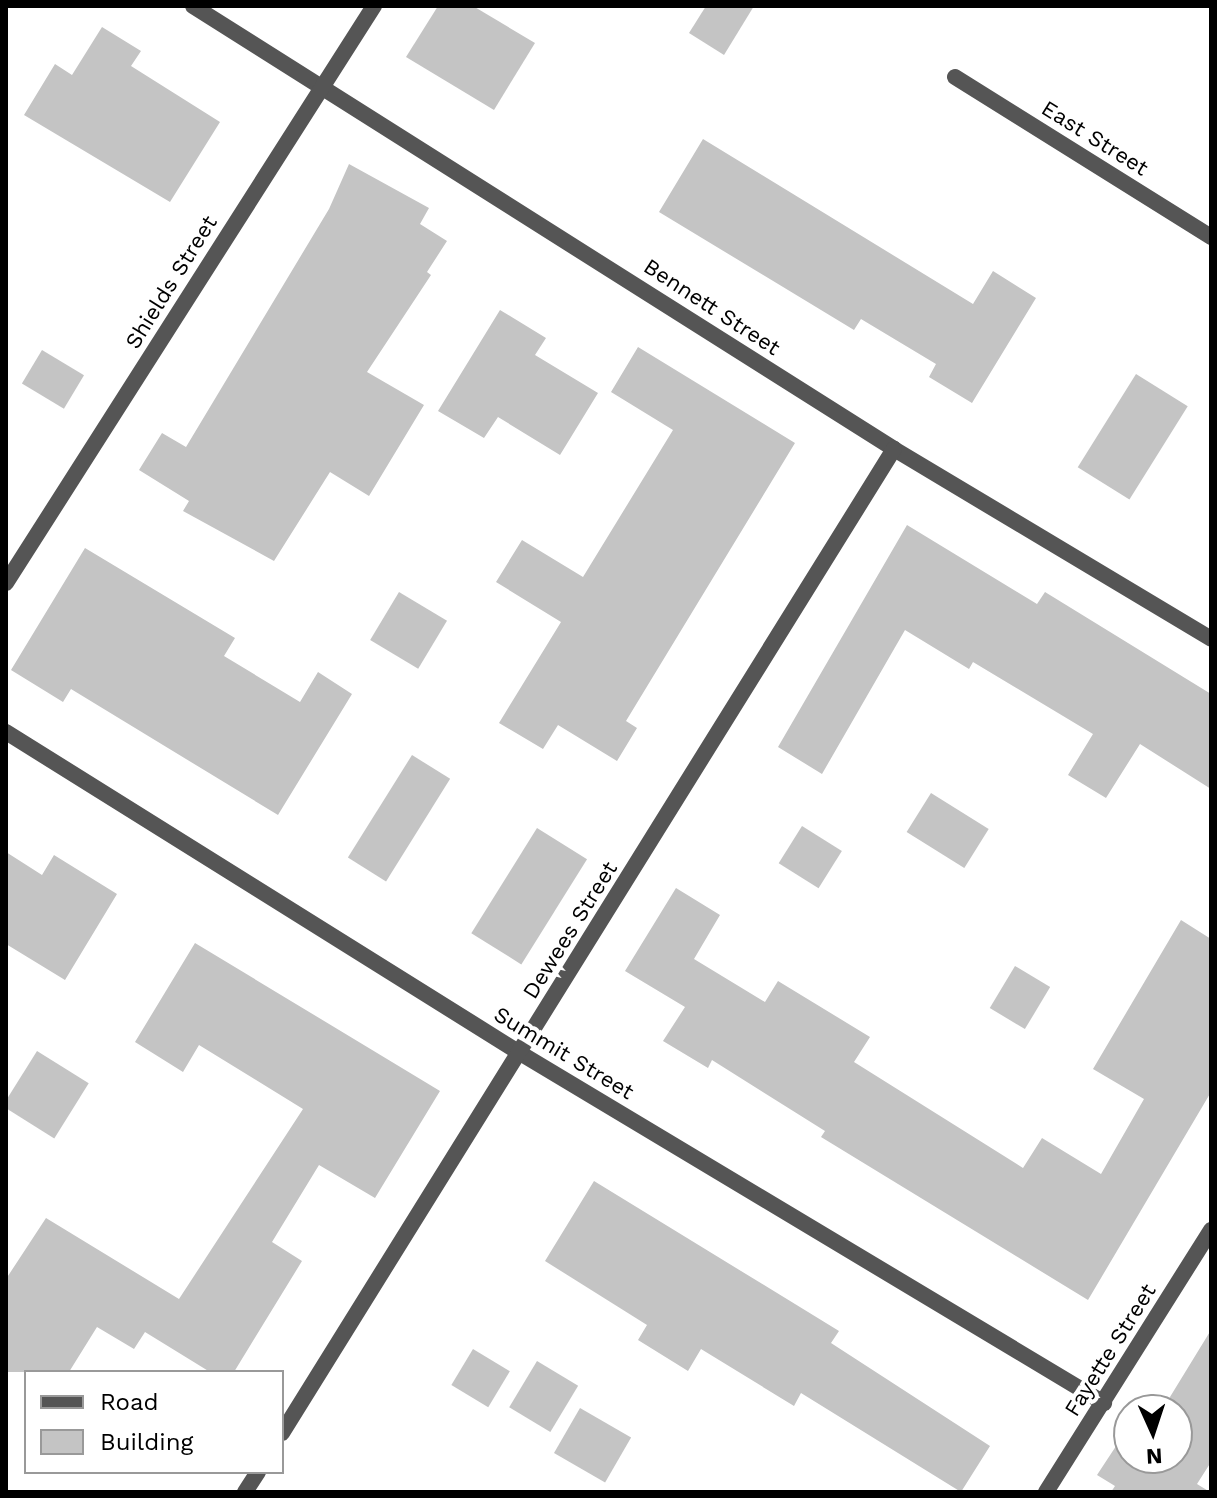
<!DOCTYPE html>
<style>
body{margin:0}
#map{position:relative;width:1217px;height:1498px;overflow:hidden;background:#fff;font-family:"Work Sans",sans-serif}
div>[style]{position:absolute}
.building>*{inset:0;background:#c4c4c4;transform-origin:0 0}
.street>*{height:16px;margin:-8px;padding:0 8px;transform-origin:8px;border-radius:8px;background:#555}
span{translate:-50% -50%;white-space:nowrap;text-align:center;line-height:1.15;-webkit-text-stroke:8px #fff;paint-order:stroke}
.street-label{font-size:22px;color:#000}
.frame{position:absolute;inset:0;border:8px solid #000;pointer-events:none}
.legend{position:absolute;left:24px;top:1370px;width:260px;height:104px;box-sizing:border-box;background:#fff;border:2px solid #999;margin:0;padding:10px 14px;list-style:none;font-size:24px;color:#000}
.legend li{display:flex;align-items:center;gap:16px;height:40px}
.legend b{width:40px;border:2px solid #999}
.north{position:absolute;left:1113px;top:1394px;width:80px;height:80px;box-sizing:border-box;background:#fff;border:2px solid #999;border-radius:50%;rotate:177deg;font-size:22px;font-weight:700;line-height:32px;text-align:center;color:#000}
.north::after{content:'';display:block;margin:auto;width:28px;height:36px;background:#000;clip-path:polygon(50% 0,100% 100%,50% 72%,0 100%)}
</style>
<div id="map">
<div class="building">
<i style="clip-path:polygon(438px 6px,473px 6px,535px 43px,494px 110px,406px 57px)"></i>
<i style="clip-path:polygon(706px 6px,754px 6px,724px 55px,689px 33px)"></i>
<i style="clip-path:polygon(102px 27px,141px 51px,131px 66px,220px 122px,170px 202px,24px 115px,55px 64px,72px 75px)"></i>
<i style="clip-path:polygon(703px 139px,973px 304px,993px 271px,1036px 298px,972px 403px,929px 377px,936px 364px,861px 319px,854px 330px,659px 212px)"></i>
<i style="clip-path:polygon(349px 164px,429px 208px,420px 224px,447px 241px,427px 272px,431px 275px,367px 372px,424px 405px,369px 496px,330px 472px,274px 561px,183px 511px,189px 501px,139px 470px,162px 433px,186px 447px,329px 209px)"></i>
<i style="clip-path:polygon(500px 310px,546px 338px,535px 355px,598px 393px,560px 455px,498px 417px,484px 438px,438px 411px)"></i>
<i style="clip-path:polygon(638px 347px,795px 443px,626px 721px,637px 728px,617px 761px,558px 725px,543px 749px,499px 723px,561px 622px,496px 582px,522px 540px,583px 577px,673px 430px,611px 392px)"></i>
<i style="left:42px;top:350px;width:49px;height:39px;rotate:31deg"></i>
<i style="left:1136px;top:374px;width:61px;height:110px;rotate:32deg"></i>
<i style="clip-path:polygon(907px 525px,1037px 604px,1045px 592px,1211px 694px,1211px 789px,1140px 744px,1106px 798px,1068px 775px,1093px 734px,973px 662px,969px 669px,905px 630px,822px 774px,778px 747px)"></i>
<i style="clip-path:polygon(85px 548px,235px 638px,224px 656px,300px 702px,318px 672px,352px 694px,278px 815px,71px 689px,63px 702px,11px 670px)"></i>
<i style="left:399px;top:592px;width:56px;height:56px;rotate:31deg"></i>
<i style="left:412px;top:755px;width:45px;height:121px;rotate:32deg"></i>
<i style="left:931px;top:793px;width:68px;height:46px;rotate:32deg"></i>
<i style="left:802px;top:826px;width:47px;height:44px;rotate:32deg"></i>
<i style="left:537px;top:828px;width:59px;height:124px;rotate:32deg"></i>
<i style="clip-path:polygon(6px 852px,42px 875px,54px 855px,117px 894px,65px 980px,6px 944px)"></i>
<i style="clip-path:polygon(676px 888px,720px 915px,694px 959px,765px 1002px,778px 981px,870px 1037px,854px 1062px,1023px 1168px,1042px 1138px,1101px 1174px,1144px 1099px,1093px 1069px,1181px 920px,1211px 939px,1211px 1092px,1088px 1300px,821px 1137px,825px 1131px,712px 1060px,708px 1068px,663px 1041px,685px 1007px,625px 971px)"></i>
<i style="clip-path:polygon(195px 943px,440px 1091px,375px 1198px,319px 1165px,272px 1242px,302px 1261px,234px 1372px,210px 1372px,145px 1332px,134px 1349px,97px 1327px,69px 1372px,6px 1372px,6px 1279px,46px 1218px,179px 1299px,303px 1109px,199px 1045px,183px 1072px,135px 1042px)"></i>
<i style="left:1015px;top:966px;width:41px;height:49px;rotate:31deg"></i>
<i style="left:37px;top:1051px;width:61px;height:65px;rotate:32deg"></i>
<i style="clip-path:polygon(594px 1181px,839px 1331px,831px 1343px,990px 1446px,961px 1492px,801px 1393px,794px 1406px,701px 1349px,688px 1371px,638px 1340px,647px 1325px,545px 1261px)"></i>
<i style="clip-path:polygon(1211px 1330px,1211px 1462px,1197px 1484px,1210px 1492px,1111px 1492px,1115px 1486px,1097px 1475px,1122px 1437px,1129px 1441px,1129px 1458px,1177px 1458px,1177px 1410px,1162px 1410px)"></i>
<i style="left:473px;top:1349px;width:43px;height:42px;rotate:31deg"></i>
<i style="left:537px;top:1361px;width:48px;height:54px;rotate:31deg"></i>
<i style="left:580px;top:1408px;width:59px;height:52px;rotate:30deg"></i>
</div>
<div class="street">
<i style="left:193px;top:6px;width:829px;rotate:32.29deg"></i>
<i style="left:894px;top:449px;width:370px;rotate:30.9deg"></i>
<i style="left:955px;top:77px;width:302px;rotate:32deg"></i>
<i style="left:6px;top:583px;width:684px;rotate:-57.47deg"></i>
<i style="left:6px;top:732px;width:606px;rotate:31.99deg"></i>
<i style="left:520px;top:1053px;width:681px;rotate:30.93deg"></i>
<i style="left:282px;top:1433px;width:1159px;rotate:-58.12deg"></i>
<i style="left:245px;top:1492px;width:24px;rotate:-57deg"></i>
<i style="left:1046px;top:1492px;width:310px;rotate:-57.8deg"></i>
</div>
<div class="street-label">
<span style="left:1095px;top:138px;rotate:32deg">East Street</span>
<span style="left:171px;top:282px;rotate:-58deg">Shields Street</span>
<span style="left:712px;top:307px;rotate:33deg">Bennett Street</span>
<span style="left:570px;top:930px;rotate:-58deg">Dewees Street</span>
<span style="left:564px;top:1053px;rotate:31deg">Summit Street</span>
<span style="left:1110px;top:1350px;rotate:-58deg">Fayette Street</span>
</div>
<div class="frame"></div>
<ul class="legend">
<li><b style="height:10px;background:#555"></b>Road</li>
<li><b style="height:22px;background:#c4c4c4"></b>Building</li>
</ul>
<div class="north">N</div>
</div>
